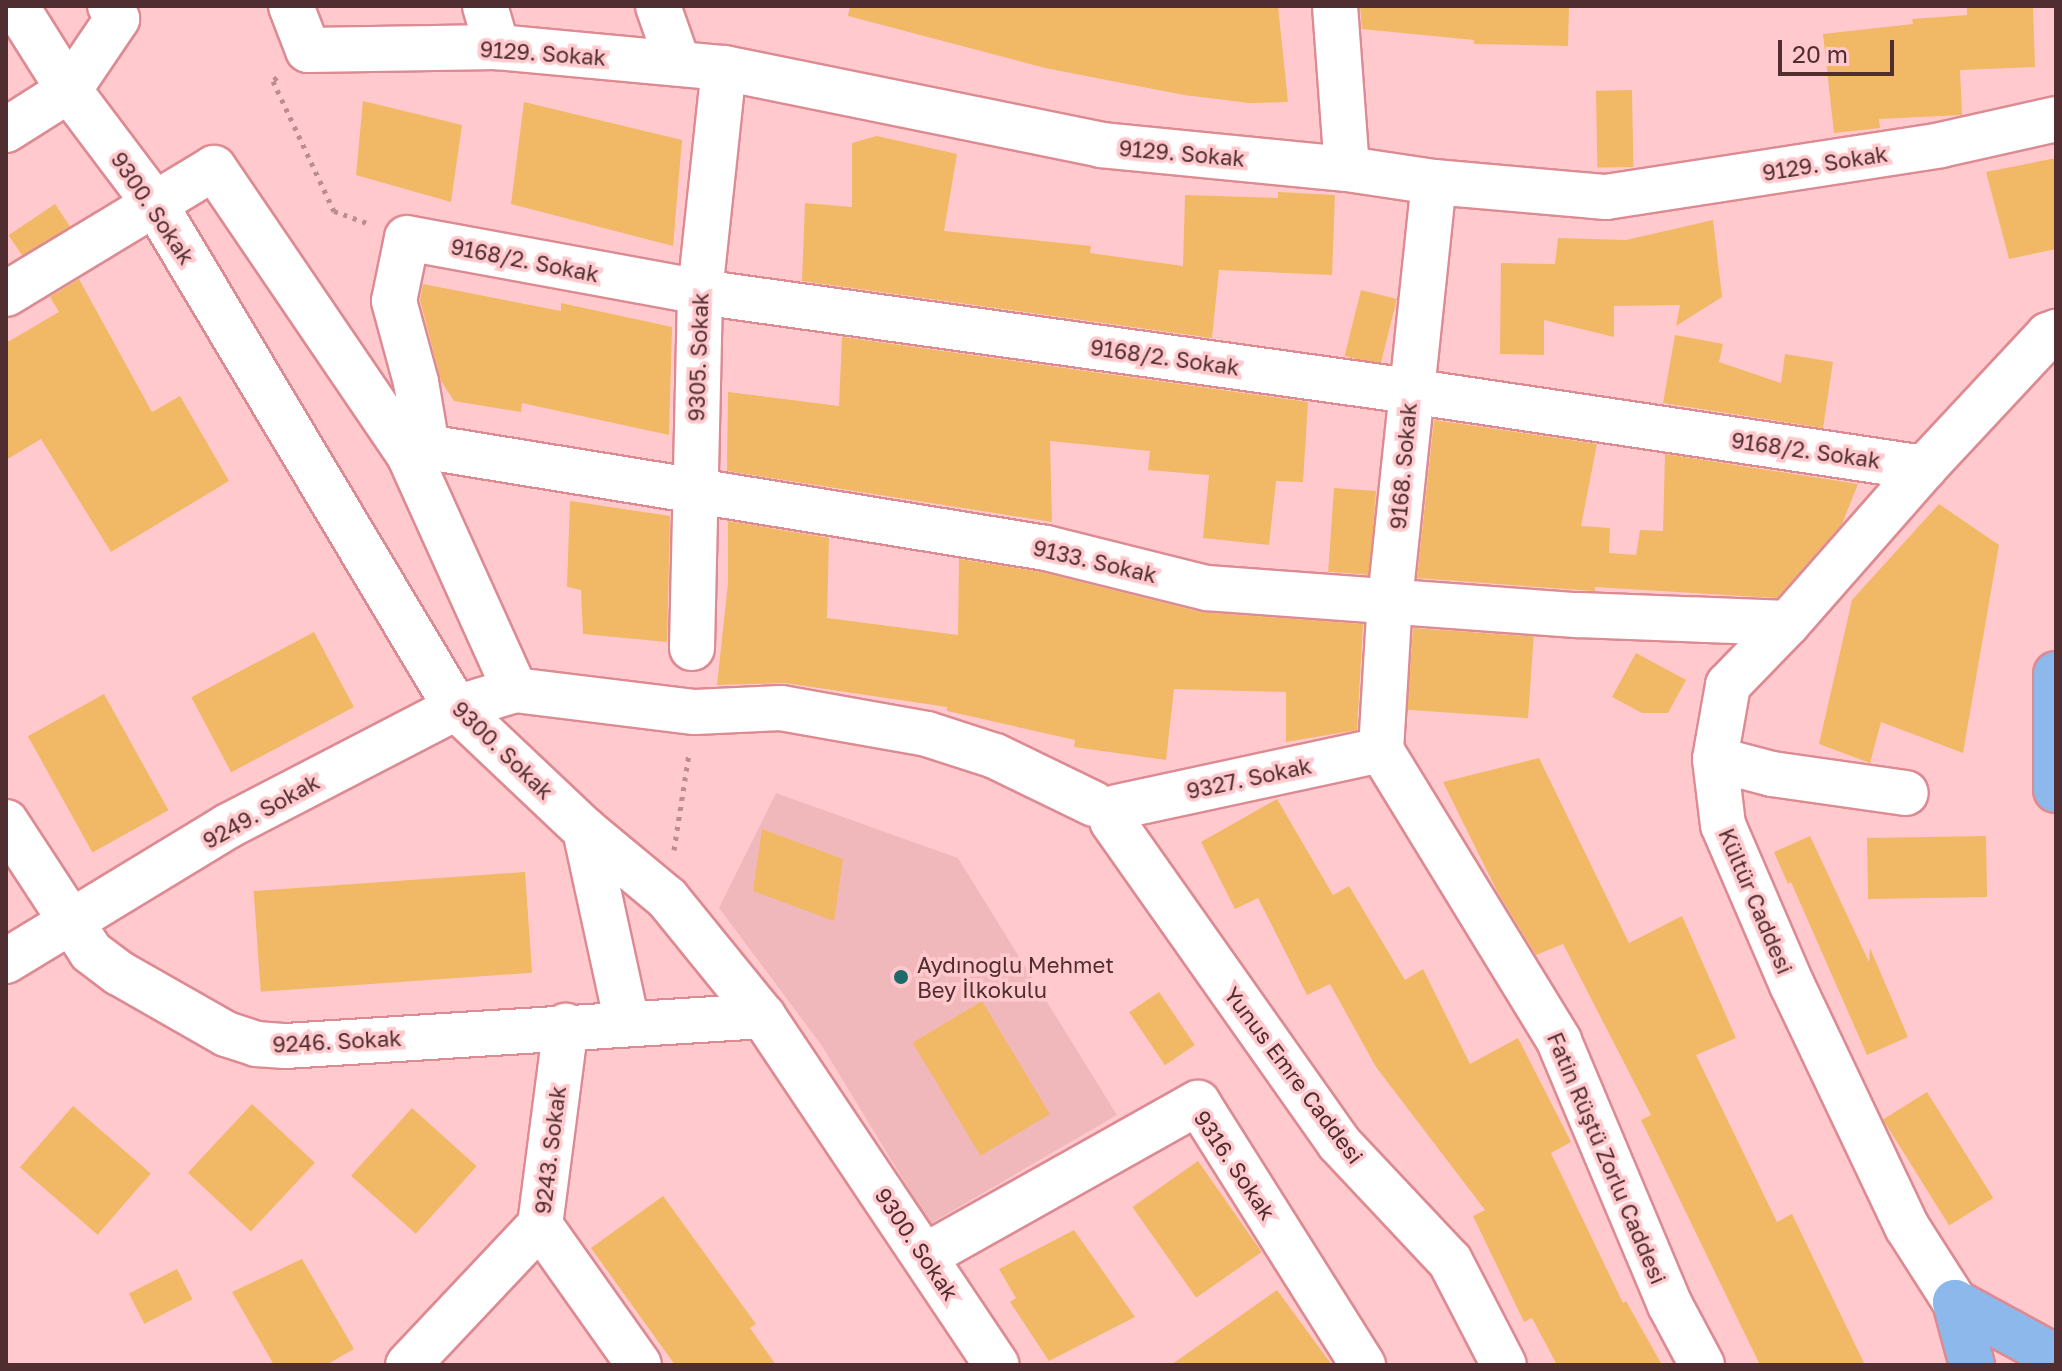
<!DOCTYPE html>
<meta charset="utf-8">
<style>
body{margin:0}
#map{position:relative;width:2062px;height:1371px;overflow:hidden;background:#ffc9cd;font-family:"Golos Text",sans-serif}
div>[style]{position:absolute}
.built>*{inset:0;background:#f1b8bc}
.building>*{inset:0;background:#f1b866;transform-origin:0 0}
.path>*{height:5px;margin-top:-2.5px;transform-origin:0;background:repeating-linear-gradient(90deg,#bb8d91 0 4px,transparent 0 10px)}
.roads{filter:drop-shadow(2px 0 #dd8b92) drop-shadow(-2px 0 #dd8b92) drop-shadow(0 2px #dd8b92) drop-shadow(0 -2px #dd8b92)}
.minor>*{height:44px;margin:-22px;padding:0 22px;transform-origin:22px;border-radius:22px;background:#fff}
.major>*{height:44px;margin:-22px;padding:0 22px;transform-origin:22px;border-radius:22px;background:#8db8eb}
.dots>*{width:22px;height:22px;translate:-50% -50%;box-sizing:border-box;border:4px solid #ffc9cd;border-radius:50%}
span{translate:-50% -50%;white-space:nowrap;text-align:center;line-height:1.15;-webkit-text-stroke:7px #ffc9cd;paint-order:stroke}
.street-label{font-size:22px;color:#4f2d30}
.poi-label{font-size:22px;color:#4f2d30}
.left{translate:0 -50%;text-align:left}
.frame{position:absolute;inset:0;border:8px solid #4f2d30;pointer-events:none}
.scale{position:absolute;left:1778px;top:40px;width:116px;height:36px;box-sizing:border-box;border:4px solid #4f2d30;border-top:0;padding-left:10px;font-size:24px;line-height:28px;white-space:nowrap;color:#4f2d30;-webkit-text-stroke:6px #ffc9cd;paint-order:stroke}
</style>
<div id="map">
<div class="built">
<i style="clip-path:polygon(776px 793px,958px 858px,1117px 1115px,930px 1224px,822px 1046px,719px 908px)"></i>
</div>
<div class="building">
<i style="clip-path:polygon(850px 6px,1278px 6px,1288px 102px,1249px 103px,1184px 95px,1045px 68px,848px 16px)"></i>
<i style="clip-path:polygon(1360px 6px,1569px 6px,1568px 46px,1474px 44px,1474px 40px,1362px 29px)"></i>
<i style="clip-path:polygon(1967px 6px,2033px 6px,2035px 67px,1960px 70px,1962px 115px,1879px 119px,1880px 128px,1834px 133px,1823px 34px,1913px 24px,1912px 19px,1967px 15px)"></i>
<i style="left:1632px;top:90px;width:77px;height:36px;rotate:89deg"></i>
<i style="clip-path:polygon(363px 101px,462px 125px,451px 202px,356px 175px)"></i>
<i style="clip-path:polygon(524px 102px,682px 140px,673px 246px,511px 204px)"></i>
<i style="clip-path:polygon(877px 136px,957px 154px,944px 231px,1091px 246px,1090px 253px,1183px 266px,1185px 195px,1278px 198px,1278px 192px,1335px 195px,1332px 275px,1219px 270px,1212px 338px,802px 281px,805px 203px,852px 207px,852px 143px)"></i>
<i style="clip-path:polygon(2056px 158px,2056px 249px,2009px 259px,1986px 172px)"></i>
<i style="left:55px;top:204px;width:27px;height:56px;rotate:56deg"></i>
<i style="clip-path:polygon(1713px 220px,1722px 297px,1676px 326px,1680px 305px,1614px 306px,1614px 337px,1544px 320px,1544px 355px,1500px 354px,1501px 263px,1555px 264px,1558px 238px,1626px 240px)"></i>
<i style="clip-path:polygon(79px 279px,152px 412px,180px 396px,229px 481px,111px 552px,41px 439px,6px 460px,6px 343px,59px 312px,50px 297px)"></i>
<i style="clip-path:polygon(423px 284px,561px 311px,561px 303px,672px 327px,669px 435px,522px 403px,521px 412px,454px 401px,441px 381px,420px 300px)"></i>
<i style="left:1361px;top:290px;width:37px;height:68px;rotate:14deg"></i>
<i style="clip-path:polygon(1675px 335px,1723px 344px,1719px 362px,1781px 383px,1785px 354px,1833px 362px,1823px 428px,1663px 403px)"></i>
<i style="clip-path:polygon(842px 337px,1308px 402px,1303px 482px,1276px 481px,1269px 545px,1203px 538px,1209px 475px,1148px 470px,1150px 451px,1050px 441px,1052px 522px,727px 471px,728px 392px,839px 406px)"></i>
<i style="clip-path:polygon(1434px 420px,1597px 444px,1581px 526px,1610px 528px,1609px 553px,1636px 555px,1640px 530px,1663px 531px,1665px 454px,1858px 484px,1842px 524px,1777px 598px,1595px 587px,1595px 591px,1580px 590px,1417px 578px)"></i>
<i style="left:1334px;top:488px;width:42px;height:84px;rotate:4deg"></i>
<i style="clip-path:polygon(570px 501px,670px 516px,667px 642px,583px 634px,581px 590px,567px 587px)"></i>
<i style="clip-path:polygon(1939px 504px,1999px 545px,1963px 753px,1881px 722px,1870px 763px,1819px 744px,1852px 600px)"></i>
<i style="clip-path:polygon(728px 521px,829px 538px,827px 618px,958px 635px,959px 559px,1041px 572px,1201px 612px,1363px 624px,1357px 730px,1286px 742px,1286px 692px,1174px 689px,1166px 760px,1074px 747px,1075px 740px,947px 711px,947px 707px,785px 683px,717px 685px,728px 583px)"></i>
<i style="left:1413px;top:628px;width:121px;height:82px;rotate:4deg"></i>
<i style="left:314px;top:632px;width:85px;height:139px;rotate:62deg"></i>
<i style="clip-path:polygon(1636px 653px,1686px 680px,1668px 713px,1642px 713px,1612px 697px)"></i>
<i style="left:104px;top:694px;width:133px;height:87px;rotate:61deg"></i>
<i style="clip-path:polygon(1539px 758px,1629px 943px,1682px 916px,1736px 1038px,1696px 1055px,1777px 1222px,1792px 1214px,1865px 1365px,1760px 1365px,1641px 1120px,1651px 1115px,1563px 944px,1536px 955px,1498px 893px,1443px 782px)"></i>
<i style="clip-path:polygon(1277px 799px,1333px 895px,1349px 886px,1405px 980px,1423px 969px,1470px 1064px,1518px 1038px,1571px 1142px,1551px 1153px,1623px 1303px,1626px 1301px,1662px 1365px,1557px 1365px,1532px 1318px,1524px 1322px,1473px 1216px,1485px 1210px,1376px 1067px,1330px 984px,1307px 995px,1258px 898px,1235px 909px,1201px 842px)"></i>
<i style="clip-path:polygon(762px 829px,843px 859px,834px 921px,753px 891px)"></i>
<i style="clip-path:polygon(1810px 836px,1869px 962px,1870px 948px,1908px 1037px,1867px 1055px,1791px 882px,1788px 884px,1774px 852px)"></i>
<i style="left:1986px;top:836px;width:61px;height:119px;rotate:89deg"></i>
<i style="left:525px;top:872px;width:101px;height:272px;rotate:86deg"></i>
<i style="left:1159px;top:992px;width:64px;height:36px;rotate:56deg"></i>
<i style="left:982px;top:1001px;width:132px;height:81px;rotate:59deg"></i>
<i style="left:1927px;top:1092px;width:125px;height:52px;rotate:58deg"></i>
<i style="left:252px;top:1104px;width:86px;height:94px;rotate:43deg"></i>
<i style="left:73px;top:1106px;width:103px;height:81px;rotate:41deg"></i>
<i style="left:412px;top:1108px;width:87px;height:91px;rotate:42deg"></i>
<i style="left:1198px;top:1161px;width:111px;height:80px;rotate:55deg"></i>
<i style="clip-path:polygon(663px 1196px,756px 1324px,750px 1328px,776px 1365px,675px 1365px,591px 1248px)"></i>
<i style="clip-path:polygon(1074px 1230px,1135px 1317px,1049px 1361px,1010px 1302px,1016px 1298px,999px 1269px)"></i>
<i style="clip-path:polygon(302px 1259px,354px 1349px,326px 1365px,274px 1365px,232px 1292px)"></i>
<i style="left:177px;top:1269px;width:34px;height:54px;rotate:63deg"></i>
<i style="clip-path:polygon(1277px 1290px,1332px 1365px,1171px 1365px)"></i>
</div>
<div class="path">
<i style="left:277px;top:77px;width:6px;rotate:135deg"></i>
<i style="left:273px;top:81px;width:144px;rotate:64.9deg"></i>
<i style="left:334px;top:211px;width:37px;rotate:20deg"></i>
<i style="left:674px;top:850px;width:98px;rotate:-81.2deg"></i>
</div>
<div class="roads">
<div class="minor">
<i style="left:16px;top:6px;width:99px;rotate:57.8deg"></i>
<i style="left:69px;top:90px;width:143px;rotate:53deg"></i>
<i style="left:155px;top:204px;width:587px;rotate:59.15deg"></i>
<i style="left:456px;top:708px;width:178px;rotate:43.4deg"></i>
<i style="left:585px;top:830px;width:107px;rotate:39.7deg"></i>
<i style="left:667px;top:898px;width:152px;rotate:50.9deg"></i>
<i style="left:763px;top:1016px;width:420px;rotate:56.2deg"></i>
<i style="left:291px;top:6px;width:47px;rotate:68.9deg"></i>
<i style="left:308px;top:50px;width:189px;rotate:-0.9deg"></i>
<i style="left:497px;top:47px;width:228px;rotate:5.3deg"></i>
<i style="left:724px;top:68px;width:385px;rotate:11.5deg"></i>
<i style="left:1101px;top:145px;width:247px;rotate:5.6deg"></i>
<i style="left:1347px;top:169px;width:88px;rotate:8.5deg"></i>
<i style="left:1434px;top:182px;width:173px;rotate:5deg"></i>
<i style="left:1606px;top:197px;width:339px;rotate:-8.8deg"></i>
<i style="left:1941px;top:145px;width:118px;rotate:-12.7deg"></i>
<i style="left:485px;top:6px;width:43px;rotate:73.7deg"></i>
<i style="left:658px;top:6px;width:60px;rotate:70.7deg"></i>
<i style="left:1335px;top:6px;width:163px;rotate:85.8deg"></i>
<i style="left:6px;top:130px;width:75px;rotate:-32.4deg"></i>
<i style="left:69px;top:90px;width:86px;rotate:-55.9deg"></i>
<i style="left:117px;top:19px;width:15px;rotate:-118deg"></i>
<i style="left:6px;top:294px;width:243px;rotate:-31.2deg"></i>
<i style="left:214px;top:168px;width:347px;rotate:55.8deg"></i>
<i style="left:409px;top:455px;width:258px;rotate:65.7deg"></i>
<i style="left:427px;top:447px;width:66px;rotate:-99.6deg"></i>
<i style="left:416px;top:382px;width:84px;rotate:-105.2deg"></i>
<i style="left:394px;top:301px;width:64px;rotate:-78.3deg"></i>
<i style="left:407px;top:238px;width:298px;rotate:10.4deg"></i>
<i style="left:700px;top:292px;width:717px;rotate:7.94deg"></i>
<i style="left:1410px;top:391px;width:520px;rotate:8.52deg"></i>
<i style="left:409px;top:455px;width:20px;rotate:-24deg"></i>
<i style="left:427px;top:447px;width:627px;rotate:9.27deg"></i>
<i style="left:1046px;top:548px;width:166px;rotate:14deg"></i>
<i style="left:1207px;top:588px;width:373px;rotate:4.2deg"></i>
<i style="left:1579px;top:615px;width:209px;rotate:2.2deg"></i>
<i style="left:692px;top:648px;width:356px;rotate:-88.7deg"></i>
<i style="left:700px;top:292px;width:225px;rotate:-83.9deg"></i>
<i style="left:1381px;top:750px;width:341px;rotate:58.5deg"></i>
<i style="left:1559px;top:1041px;width:286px;rotate:67.2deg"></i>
<i style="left:1670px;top:1305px;width:68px;rotate:61.9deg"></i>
<i style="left:1381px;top:750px;width:150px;rotate:-86.6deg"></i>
<i style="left:1390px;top:600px;width:420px;rotate:-84deg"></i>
<i style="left:1715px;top:759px;width:59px;rotate:14.7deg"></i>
<i style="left:1772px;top:774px;width:135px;rotate:8.1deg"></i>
<i style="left:1117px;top:807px;width:270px;rotate:-12.2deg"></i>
<i style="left:1112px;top:821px;width:394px;rotate:54.8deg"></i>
<i style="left:1339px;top:1143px;width:162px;rotate:46.8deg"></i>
<i style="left:1450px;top:1261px;width:117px;rotate:62.6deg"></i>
<i style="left:6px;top:822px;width:155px;rotate:56.8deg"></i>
<i style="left:91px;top:952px;width:35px;rotate:37deg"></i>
<i style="left:119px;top:973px;width:123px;rotate:29.7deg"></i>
<i style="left:226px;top:1034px;width:32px;rotate:18deg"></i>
<i style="left:256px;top:1044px;width:30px;rotate:4deg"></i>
<i style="left:286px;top:1046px;width:478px;rotate:-3.6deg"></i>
<i style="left:585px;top:830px;width:198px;rotate:77.7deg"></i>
<i style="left:6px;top:961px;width:260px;rotate:-31.3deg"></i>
<i style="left:228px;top:826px;width:257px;rotate:-27.4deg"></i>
<i style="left:456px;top:708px;width:62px;rotate:-17deg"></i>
<i style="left:515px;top:690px;width:181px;rotate:7deg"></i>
<i style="left:695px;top:712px;width:86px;rotate:-2.7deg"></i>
<i style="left:781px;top:708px;width:148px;rotate:10.1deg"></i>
<i style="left:927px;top:734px;width:71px;rotate:17.9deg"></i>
<i style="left:995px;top:756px;width:110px;rotate:25.9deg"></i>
<i style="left:540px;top:1225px;width:171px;rotate:54.7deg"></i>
<i style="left:925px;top:1256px;width:313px;rotate:-29.3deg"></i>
<i style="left:1198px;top:1103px;width:310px;rotate:57.8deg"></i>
<i style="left:1955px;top:1302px;width:89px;rotate:-122.6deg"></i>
<i style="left:1907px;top:1227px;width:268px;rotate:-115.4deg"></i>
<i style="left:1792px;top:985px;width:174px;rotate:-113.3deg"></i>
<i style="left:1723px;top:825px;width:66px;rotate:-96.9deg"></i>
<i style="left:1715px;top:759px;width:75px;rotate:-80deg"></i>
<i style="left:1728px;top:685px;width:86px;rotate:-45.9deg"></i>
<i style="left:1788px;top:623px;width:206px;rotate:-48.7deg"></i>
<i style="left:1924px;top:468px;width:182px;rotate:-47deg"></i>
<i style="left:2048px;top:335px;width:9px;rotate:-21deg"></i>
<i style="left:408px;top:1365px;width:192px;rotate:-46.7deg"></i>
<i style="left:540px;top:1225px;width:201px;rotate:-82.6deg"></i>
</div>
<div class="major">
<i style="left:2056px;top:674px;width:116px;rotate:90deg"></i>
<i style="left:1955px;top:1302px;width:115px;rotate:28.6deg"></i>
<i style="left:1955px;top:1302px;width:65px;rotate:74.9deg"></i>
</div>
</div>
<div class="dots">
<i style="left:901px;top:977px;background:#1e6a6a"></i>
</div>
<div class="street-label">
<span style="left:543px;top:53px;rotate:4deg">9129. Sokak</span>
<span style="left:1182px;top:153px;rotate:5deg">9129. Sokak</span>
<span style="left:1825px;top:163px;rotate:-9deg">9129. Sokak</span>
<span style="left:153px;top:208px;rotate:56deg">9300. Sokak</span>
<span style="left:525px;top:260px;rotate:11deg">9168/2. Sokak</span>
<span style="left:698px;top:357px;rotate:-88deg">9305. Sokak</span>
<span style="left:1165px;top:357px;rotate:8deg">9168/2. Sokak</span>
<span style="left:1806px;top:450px;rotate:8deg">9168/2. Sokak</span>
<span style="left:1403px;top:466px;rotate:-85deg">9168. Sokak</span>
<span style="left:1095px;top:561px;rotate:13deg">9133. Sokak</span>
<span style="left:503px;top:750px;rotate:44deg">9300. Sokak</span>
<span style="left:1249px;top:778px;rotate:-12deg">9327. Sokak</span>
<span style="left:261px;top:811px;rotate:-29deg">9249. Sokak</span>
<span style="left:1756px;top:901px;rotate:67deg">Kültür Caddesi</span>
<span style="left:337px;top:1041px;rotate:-3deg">9246. Sokak</span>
<span style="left:1294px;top:1075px;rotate:53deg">Yunus Emre Caddesi</span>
<span style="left:550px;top:1150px;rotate:-83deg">9243. Sokak</span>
<span style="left:1607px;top:1158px;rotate:67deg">Fatin Rüştü Zorlu Caddesi</span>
<span style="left:1235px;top:1165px;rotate:56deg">9316. Sokak</span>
<span style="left:917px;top:1244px;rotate:56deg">9300. Sokak</span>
</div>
<div class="poi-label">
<span class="left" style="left:917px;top:977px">Aydınoğlu Mehmet<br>Bey İlkokulu</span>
</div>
<div class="frame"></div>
<div class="scale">20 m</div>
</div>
